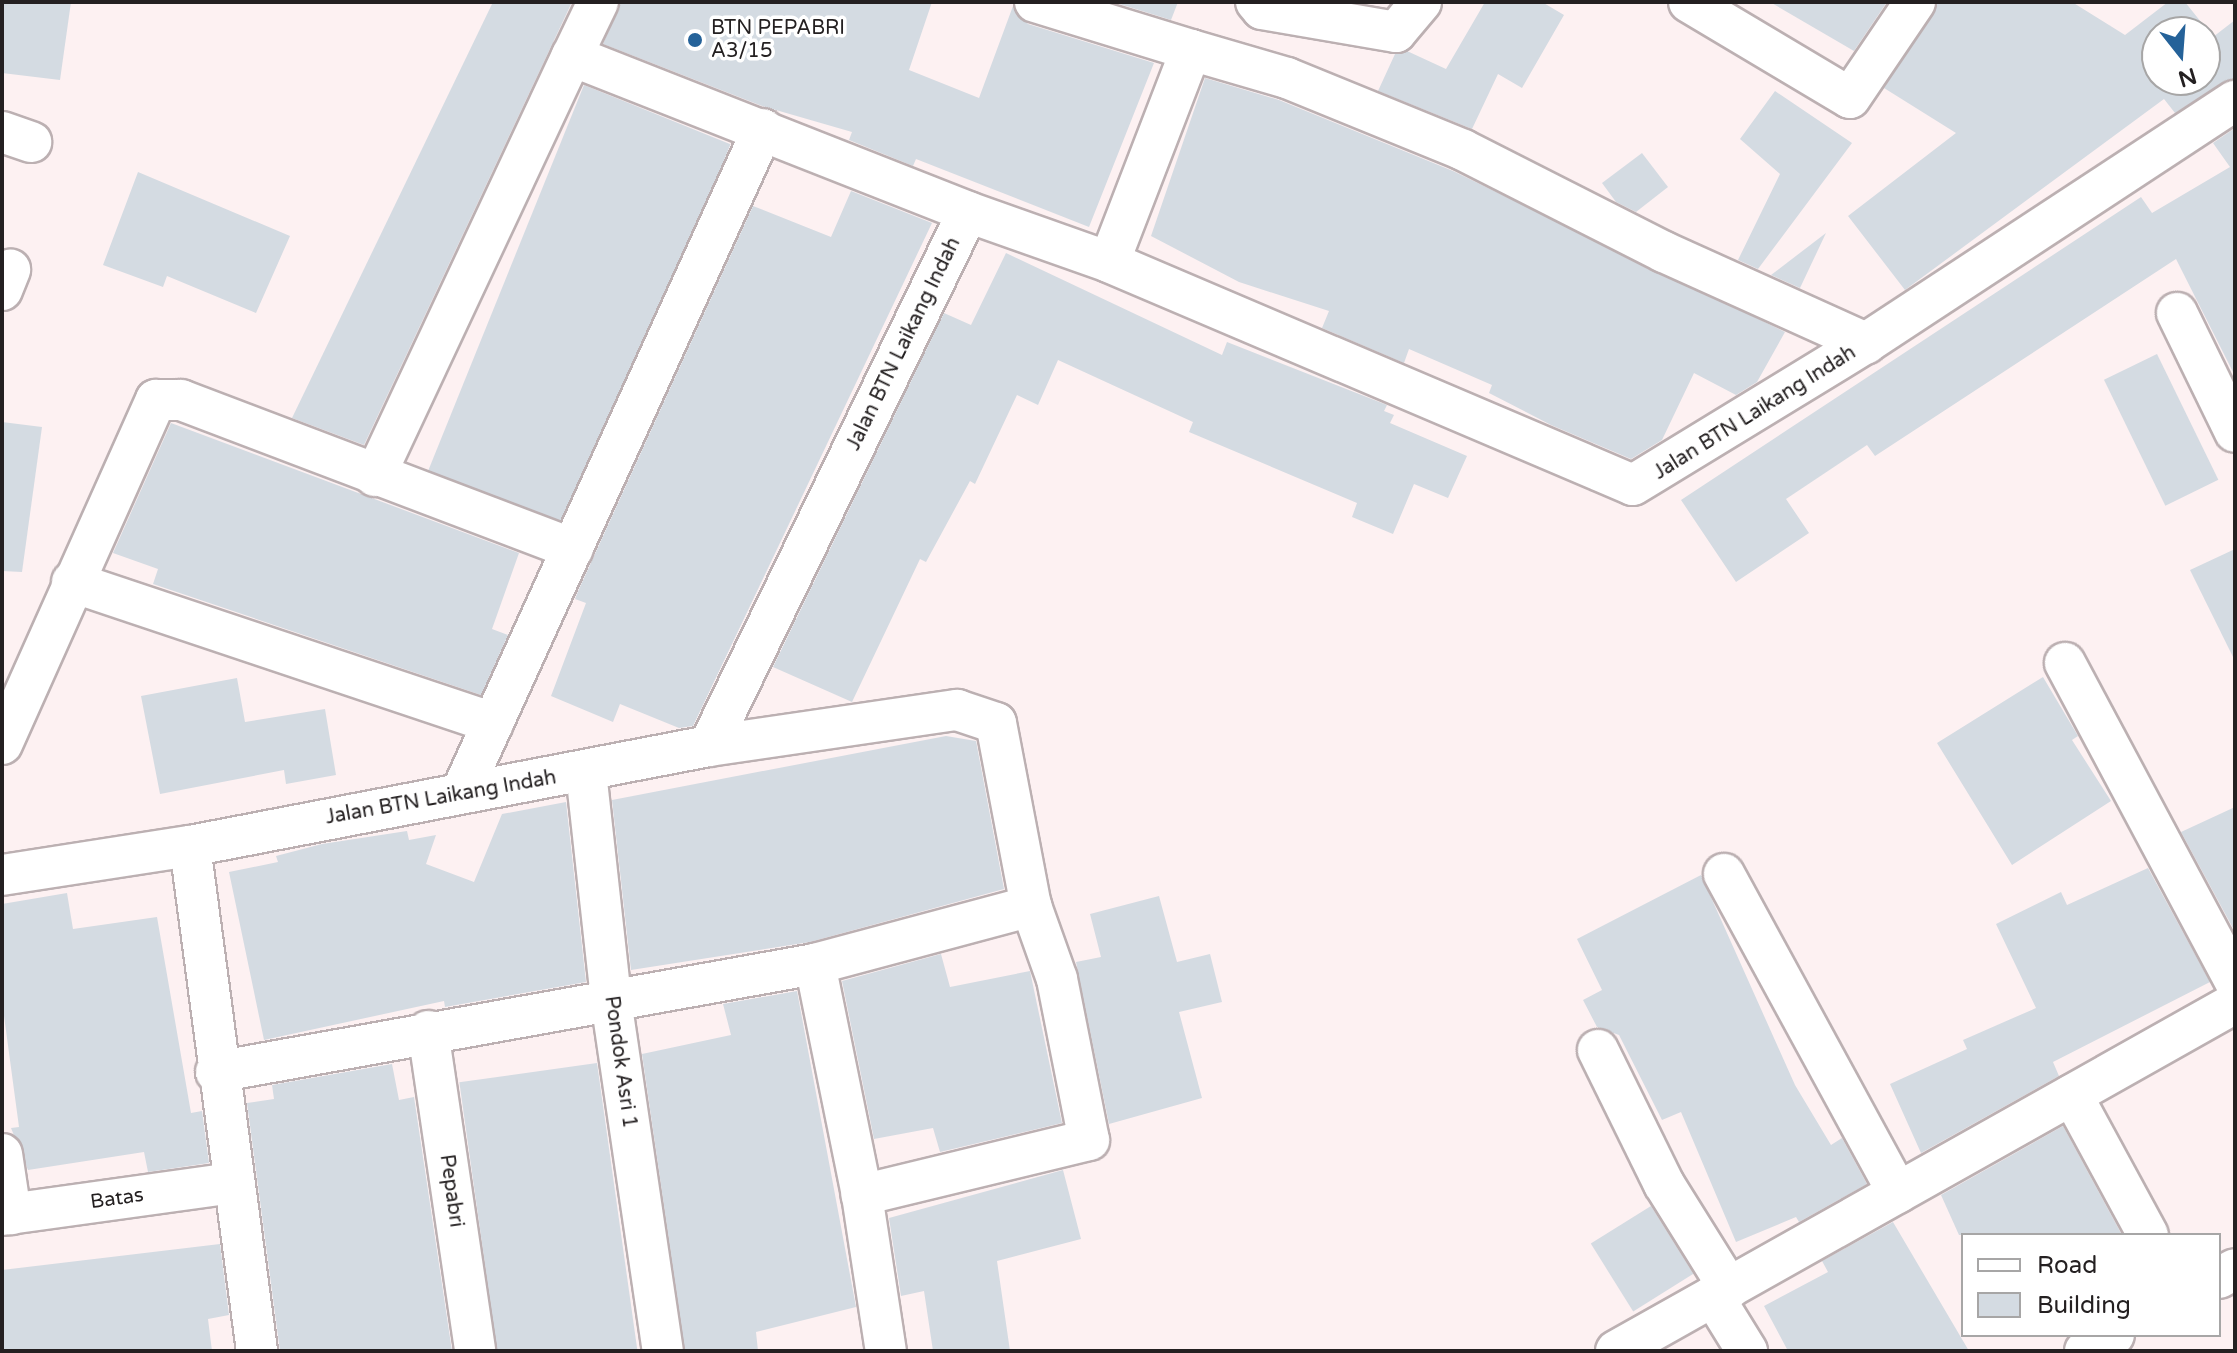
<!DOCTYPE html>
<style>
body{margin:0}
#map{position:relative;width:2237px;height:1353px;overflow:hidden;background:#fdf1f2;font-family:"Varela Round",sans-serif}
div>[style]{position:absolute}
.building>*{inset:0;background:#d4dbe2;transform-origin:0 0}
.roads{filter:drop-shadow(2px 0 #bcb0b2) drop-shadow(-2px 0 #bcb0b2) drop-shadow(0 2px #bcb0b2) drop-shadow(0 -2px #bcb0b2)}
.minor>*{height:40px;margin:-20px;padding:0 20px;transform-origin:20px;border-radius:20px;background:#fff}
.dots>*{width:22px;height:22px;translate:-50% -50%;box-sizing:border-box;border:4px solid #fff;border-radius:50%}
span{translate:-50% -50%;white-space:nowrap;text-align:center;line-height:1.15;-webkit-text-stroke:7px #fff;paint-order:stroke}
.poi-label{font-size:20px;color:#242021}
.left{translate:0 -50%;text-align:left}
.street-label{font-size:20px;color:#242021}
.frame{position:absolute;inset:0;border:4px solid #242021;pointer-events:none}
.legend{position:absolute;left:1961px;top:1233px;width:260px;height:104px;box-sizing:border-box;background:#fff;border:2px solid #a7a6a6;margin:0;padding:10px 14px;list-style:none;font-size:24px;color:#242021}
.legend li{display:flex;align-items:center;gap:16px;height:40px}
.legend b{width:40px;border:2px solid #a7a6a6}
.north{position:absolute;left:2141px;top:16px;width:80px;height:80px;box-sizing:border-box;background:#fff;border:2px solid #a7a6a6;border-radius:50%;rotate:163deg;font-size:22px;font-weight:700;line-height:32px;text-align:center;color:#242021}
.north::after{content:'';display:block;margin:auto;width:28px;height:36px;background:#256299;clip-path:polygon(50% 0,100% 100%,50% 72%,0 100%)}
</style>
<div id="map">
<div class="building">
<i style="clip-path:polygon(2px 2px,71px 2px,60px 80px,2px 73px)"></i>
<i style="clip-path:polygon(493px 2px,572px 2px,364px 445px,292px 418px)"></i>
<i style="clip-path:polygon(621px 2px,932px 2px,909px 70px,979px 98px,1013px 6px,1028px 24px,1154px 63px,1089px 227px,916px 159px,913px 166px,849px 140px,852px 132px,762px 106px,603px 44px)"></i>
<i style="clip-path:polygon(1113px 2px,1178px 2px,1171px 20px)"></i>
<i style="clip-path:polygon(1485px 2px,1542px 2px,1564px 15px,1522px 88px,1498px 74px,1472px 129px,1378px 91px,1395px 54px,1407px 51px,1446px 69px)"></i>
<i style="clip-path:polygon(1770px 2px,1887px 2px,1854px 51px)"></i>
<i style="clip-path:polygon(evenodd,1938px 2px,2072px 2px,2125px 35px,2168px 2px,2185px 2px,2213px 37px,2235px 20px,2235px 78px,2175px 113px,2164px 99px,1905px 290px,1848px 216px,1956px 133px,1884px 88px,1938px 2px,2157px 32px,2205px 32px,2205px 80px,2157px 80px,2157px 32px)"></i>
<i style="clip-path:polygon(1205px 78px,1279px 100px,1453px 171px,1785px 332px,1757px 382px,1736px 395px,1694px 373px,1662px 440px,1631px 459px,1551px 425px,1489px 393px,1492px 385px,1409px 349px,1404px 363px,1322px 328px,1329px 311px,1239px 282px,1151px 236px)"></i>
<i style="left:584px;top:85px;width:158px;height:416px;rotate:22deg"></i>
<i style="clip-path:polygon(1775px 91px,1852px 143px,1758px 269px,1738px 260px,1780px 174px,1740px 139px)"></i>
<i style="clip-path:polygon(2235px 128px,2235px 376px,2176px 259px,1875px 456px,1867px 445px,1786px 499px,1809px 533px,1736px 582px,1681px 500px,2141px 197px,2152px 213px,2230px 167px,2213px 143px)"></i>
<i style="clip-path:polygon(1642px 153px,1668px 187px,1636px 212px,1616px 202px,1602px 183px)"></i>
<i style="clip-path:polygon(138px 172px,290px 236px,256px 313px,167px 276px,163px 287px,103px 265px)"></i>
<i style="clip-path:polygon(851px 191px,932px 223px,693px 726px,679px 728px,620px 704px,613px 722px,551px 696px,586px 603px,575px 599px,579px 589px,753px 206px,831px 237px)"></i>
<i style="clip-path:polygon(1826px 233px,1800px 288px,1771px 275px)"></i>
<i style="clip-path:polygon(1006px 253px,1222px 355px,1227px 342px,1387px 405px,1384px 411px,1394px 415px,1390px 423px,1467px 456px,1448px 498px,1414px 484px,1393px 534px,1352px 517px,1357px 503px,1189px 432px,1193px 422px,1058px 360px,1038px 405px,1017px 395px,975px 484px,970px 481px,926px 562px,920px 559px,852px 702px,773px 667px,944px 313px,971px 325px)"></i>
<i style="left:2157px;top:354px;width:140px;height:59px;rotate:64deg"></i>
<i style="clip-path:polygon(2px 422px,42px 427px,22px 572px,2px 571px)"></i>
<i style="clip-path:polygon(171px 423px,519px 553px,492px 629px,508px 635px,481px 695px,153px 584px,158px 569px,113px 553px)"></i>
<i style="clip-path:polygon(2235px 549px,2235px 661px,2190px 570px)"></i>
<i style="clip-path:polygon(2043px 677px,2078px 736px,2072px 740px,2111px 801px,2012px 865px,1937px 743px)"></i>
<i style="clip-path:polygon(237px 678px,245px 722px,325px 709px,336px 775px,286px 784px,284px 770px,160px 794px,141px 696px)"></i>
<i style="clip-path:polygon(946px 736px,976px 741px,1004px 889px,810px 942px,631px 970px,612px 800px)"></i>
<i style="clip-path:polygon(566px 802px,586px 982px,445px 1007px,444px 1001px,264px 1040px,229px 872px,278px 862px,276px 856px,322px 844px,407px 831px,409px 840px,436px 835px,426px 864px,474px 882px,502px 814px)"></i>
<i style="clip-path:polygon(2235px 807px,2235px 932px,2181px 832px)"></i>
<i style="clip-path:polygon(2148px 868px,2210px 982px,2053px 1062px,2059px 1076px,1921px 1153px,1890px 1084px,1967px 1049px,1963px 1040px,2036px 1008px,1996px 924px,2061px 892px,2067px 905px)"></i>
<i style="clip-path:polygon(1701px 875px,1795px 1085px,1831px 1145px,1842px 1138px,1867px 1184px,1799px 1222px,1796px 1217px,1736px 1242px,1681px 1112px,1662px 1120px,1619px 1035px,1597px 1027px,1583px 1000px,1602px 990px,1577px 939px)"></i>
<i style="clip-path:polygon(67px 893px,73px 929px,157px 917px,191px 1113px,202px 1111px,209px 1163px,148px 1172px,144px 1152px,28px 1170px,11px 1128px,19px 1127px,2px 1001px,2px 904px)"></i>
<i style="clip-path:polygon(1159px 896px,1177px 962px,1210px 954px,1222px 1002px,1179px 1012px,1202px 1098px,1109px 1124px,1076px 962px,1101px 957px,1090px 914px)"></i>
<i style="clip-path:polygon(941px 954px,950px 987px,1030px 971px,1062px 1123px,940px 1152px,933px 1128px,874px 1139px,842px 981px)"></i>
<i style="clip-path:polygon(797px 991px,856px 1307px,756px 1332px,758px 1351px,685px 1351px,642px 1054px,731px 1035px,723px 1004px)"></i>
<i style="left:597px;top:1063px;width:291px;height:139px;rotate:82deg"></i>
<i style="clip-path:polygon(392px 1064px,399px 1100px,414px 1097px,452px 1351px,280px 1351px,247px 1103px,274px 1099px,272px 1085px)"></i>
<i style="clip-path:polygon(2063px 1126px,2122px 1235px,1959px 1235px,1941px 1195px)"></i>
<i style="clip-path:polygon(1063px 1170px,1081px 1239px,997px 1261px,1010px 1351px,933px 1351px,924px 1291px,901px 1296px,889px 1218px)"></i>
<i style="left:1651px;top:1206px;width:80px;height:71px;rotate:58deg"></i>
<i style="clip-path:polygon(1893px 1222px,1969px 1351px,1788px 1351px,1764px 1306px,1828px 1272px,1822px 1261px)"></i>
<i style="clip-path:polygon(220px 1244px,229px 1315px,208px 1319px,212px 1351px,2px 1351px,2px 1270px)"></i>
</div>
<div class="roads">
<div class="minor">
<i style="left:598px;top:2px;width:60px;rotate:115.7deg"></i>
<i style="left:572px;top:56px;width:426px;rotate:21.5deg"></i>
<i style="left:1035px;top:2px;width:163px;rotate:17.1deg"></i>
<i style="left:1191px;top:50px;width:227px;rotate:111.1deg"></i>
<i style="left:1256px;top:2px;width:9px;rotate:49deg"></i>
<i style="left:1262px;top:9px;width:136px;rotate:9.7deg"></i>
<i style="left:1396px;top:32px;width:39px;rotate:-50deg"></i>
<i style="left:1689px;top:2px;width:187px;rotate:30.8deg"></i>
<i style="left:1850px;top:98px;width:116px;rotate:-55.9deg"></i>
<i style="left:1191px;top:50px;width:100px;rotate:16.3deg"></i>
<i style="left:1287px;top:78px;width:190px;rotate:22.2deg"></i>
<i style="left:1463px;top:150px;width:225px;rotate:26.9deg"></i>
<i style="left:1664px;top:252px;width:222px;rotate:24.3deg"></i>
<i style="left:2px;top:132px;width:31px;rotate:19deg"></i>
<i style="left:2px;top:290px;width:22px;rotate:-68deg"></i>
<i style="left:2177px;top:313px;width:132px;rotate:64deg"></i>
<i style="left:375px;top:476px;width:464px;rotate:-64.9deg"></i>
<i style="left:72px;top:582px;width:444px;rotate:18.5deg"></i>
<i style="left:2065px;top:663px;width:361px;rotate:61.9deg"></i>
<i style="left:2px;top:744px;width:377px;rotate:-65.9deg"></i>
<i style="left:156px;top:400px;width:25px"></i>
<i style="left:181px;top:400px;width:419px;rotate:20.8deg"></i>
<i style="left:709px;top:746px;width:251px;rotate:-8.3deg"></i>
<i style="left:957px;top:710px;width:41px;rotate:18.4deg"></i>
<i style="left:996px;top:723px;width:186px;rotate:79.2deg"></i>
<i style="left:1031px;top:906px;width:77px;rotate:70.4deg"></i>
<i style="left:1057px;top:979px;width:164px;rotate:78.8deg"></i>
<i style="left:1089px;top:1140px;width:234px;rotate:166.4deg"></i>
<i style="left:862px;top:1195px;width:158px;rotate:81.3deg"></i>
<i style="left:586px;top:772px;width:229px;rotate:83.7deg"></i>
<i style="left:611px;top:1000px;width:355px;rotate:81.6deg"></i>
<i style="left:462px;top:791px;width:727px;rotate:-65.55deg"></i>
<i style="left:1724px;top:874px;width:363px;rotate:61.4deg"></i>
<i style="left:2px;top:875px;width:190px;rotate:-8.8deg"></i>
<i style="left:428px;top:1031px;width:323px;rotate:81.6deg"></i>
<i style="left:1598px;top:1050px;width:149px;rotate:63.8deg"></i>
<i style="left:1664px;top:1184px;width:123px;rotate:58deg"></i>
<i style="left:216px;top:1072px;width:609px;rotate:-10.22deg"></i>
<i style="left:2072px;top:1095px;width:159px;rotate:61.5deg"></i>
<i style="left:2px;top:1154px;width:61px;rotate:81.5deg"></i>
<i style="left:862px;top:1195px;width:236px;rotate:-101.5deg"></i>
<i style="left:815px;top:964px;width:224px;rotate:-15deg"></i>
<i style="left:2px;top:1215px;width:232px;rotate:-7.9deg"></i>
<i style="left:2219px;top:1278px;width:18px;rotate:-29deg"></i>
<i style="left:1713px;top:1296px;width:65px;rotate:58.3deg"></i>
<i style="left:257px;top:1351px;width:509px;rotate:-97.56deg"></i>
<i style="left:190px;top:846px;width:529px;rotate:-10.91deg"></i>
<i style="left:709px;top:746px;width:593px;rotate:-64.13deg"></i>
<i style="left:968px;top:212px;width:150px;rotate:19.5deg"></i>
<i style="left:1109px;top:262px;width:569px;rotate:23.05deg"></i>
<i style="left:1633px;top:485px;width:273px;rotate:-31.4deg"></i>
<i style="left:1866px;top:343px;width:441px;rotate:-33.3deg"></i>
<i style="left:1616px;top:1351px;width:710px;rotate:-29.34deg"></i>
<i style="left:2085px;top:1351px;width:33px;rotate:-29deg"></i>
</div>
</div>
<div class="dots">
<i style="left:695px;top:40px;background:#256299"></i>
</div>
<div class="poi-label">
<span class="left" style="left:711px;top:40px">BTN PEPABRI<br>A3/15</span>
</div>
<div class="street-label">
<span style="left:904px;top:344px;rotate:-64deg">Jalan BTN Laikang Indah</span>
<span style="left:1755px;top:413px;rotate:-32deg">Jalan BTN Laikang Indah</span>
<span style="left:441px;top:798px;rotate:-10deg">Jalan BTN Laikang Indah</span>
<span style="left:620px;top:1062px;rotate:82deg">Pondok Asri 1</span>
<span style="left:451px;top:1191px;rotate:82deg">Pepabri</span>
<span style="left:117px;top:1199px;rotate:-8deg">Batas</span>
</div>
<div class="frame"></div>
<ul class="legend">
<li><b style="height:10px;background:#fff"></b>Road</li>
<li><b style="height:22px;background:#d4dbe2"></b>Building</li>
</ul>
<div class="north">N</div>
</div>
